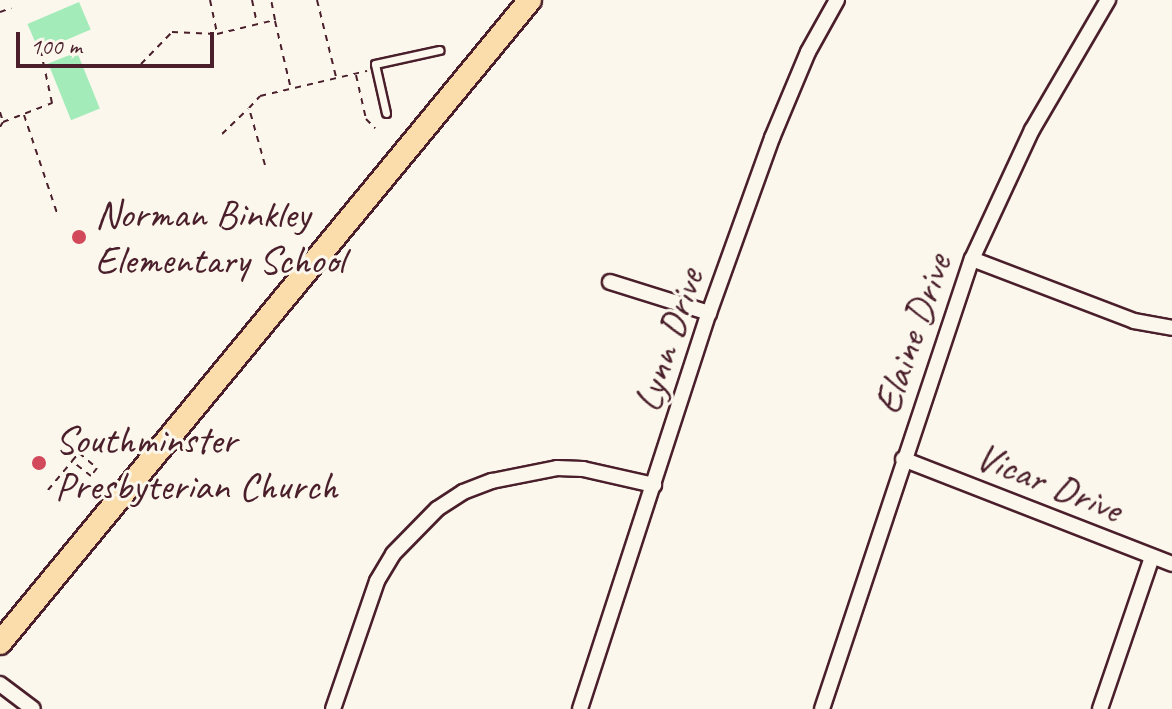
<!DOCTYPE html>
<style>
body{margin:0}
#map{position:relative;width:1172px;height:709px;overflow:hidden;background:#fbf7ec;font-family:Caveat,sans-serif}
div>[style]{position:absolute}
.green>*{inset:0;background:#a3ecba;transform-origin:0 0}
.path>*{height:2px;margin-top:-1px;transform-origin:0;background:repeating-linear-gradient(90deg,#4a1f2b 0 6px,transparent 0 12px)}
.roads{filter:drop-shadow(2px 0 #4a1f2b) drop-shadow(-2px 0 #4a1f2b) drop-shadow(0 2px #4a1f2b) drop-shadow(0 -2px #4a1f2b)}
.service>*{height:7px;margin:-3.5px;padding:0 3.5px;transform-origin:3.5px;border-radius:3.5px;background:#fbf7ec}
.minor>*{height:14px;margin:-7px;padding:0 7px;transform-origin:7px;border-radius:7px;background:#fbf7ec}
.primary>*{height:22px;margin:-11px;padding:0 11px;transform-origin:11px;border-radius:11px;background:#fbddab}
.dots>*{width:22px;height:22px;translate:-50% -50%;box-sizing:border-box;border:4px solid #fbf7ec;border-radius:50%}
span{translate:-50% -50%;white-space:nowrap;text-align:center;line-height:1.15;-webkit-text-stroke:6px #fbf7ec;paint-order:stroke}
.poi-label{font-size:40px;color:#4a1f2b}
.left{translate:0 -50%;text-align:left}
.street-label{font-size:40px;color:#4a1f2b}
.scale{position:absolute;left:16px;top:32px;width:198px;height:36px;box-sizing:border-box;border:4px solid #4a1f2b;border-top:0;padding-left:10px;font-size:24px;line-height:28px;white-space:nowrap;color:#4a1f2b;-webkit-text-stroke:6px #fbf7ec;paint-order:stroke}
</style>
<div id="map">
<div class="green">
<i style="left:79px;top:2px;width:30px;height:56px;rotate:67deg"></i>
<i style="left:77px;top:52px;width:61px;height:31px;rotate:68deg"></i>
</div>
<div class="path">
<i style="left:210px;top:0;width:35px;rotate:78deg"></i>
<i style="left:217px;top:34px;width:60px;rotate:-13.6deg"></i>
<i style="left:275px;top:20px;width:20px;rotate:-101deg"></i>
<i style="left:252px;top:0;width:24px;rotate:78deg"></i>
<i style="left:317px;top:0;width:79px;rotate:76.1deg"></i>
<i style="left:0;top:12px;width:12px;rotate:-20deg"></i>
<i style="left:275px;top:21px;width:70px;rotate:76.8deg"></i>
<i style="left:141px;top:64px;width:45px;rotate:-45.9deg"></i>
<i style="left:172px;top:32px;width:44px;rotate:2.6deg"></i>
<i style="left:356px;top:75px;width:45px;rotate:77.2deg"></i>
<i style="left:366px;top:119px;width:13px;rotate:45deg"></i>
<i style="left:0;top:112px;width:10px;rotate:73deg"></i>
<i style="left:24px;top:115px;width:107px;rotate:71.4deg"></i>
<i style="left:0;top:127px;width:6px;rotate:-59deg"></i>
<i style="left:3px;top:122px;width:53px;rotate:-21.2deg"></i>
<i style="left:52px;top:103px;width:52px;rotate:-102.2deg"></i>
<i style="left:222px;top:134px;width:36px;rotate:-44deg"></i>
<i style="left:265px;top:165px;width:59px;rotate:-105.7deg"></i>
<i style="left:249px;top:108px;width:16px;rotate:-47deg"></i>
<i style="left:260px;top:96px;width:110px;rotate:-13.2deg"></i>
<i style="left:48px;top:490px;width:38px;rotate:-50deg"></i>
<i style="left:72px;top:461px;width:11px;rotate:-49deg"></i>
<i style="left:79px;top:453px;width:23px;rotate:40deg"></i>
<i style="left:97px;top:468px;width:10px;rotate:127deg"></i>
<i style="left:91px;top:476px;width:24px;rotate:-142deg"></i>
</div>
<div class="roads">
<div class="service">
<i style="left:386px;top:113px;width:50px;rotate:-102.7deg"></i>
<i style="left:375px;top:64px;width:66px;rotate:-12.3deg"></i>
</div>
<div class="minor">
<i style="left:972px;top:259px;width:173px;rotate:20.9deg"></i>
<i style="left:1134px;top:321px;width:39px;rotate:10deg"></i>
<i style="left:610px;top:282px;width:104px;rotate:17.4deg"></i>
<i style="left:903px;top:459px;width:289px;rotate:21.3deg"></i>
<i style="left:0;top:684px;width:41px;rotate:37.1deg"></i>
<i style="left:333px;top:709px;width:135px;rotate:-71deg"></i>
<i style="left:377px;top:581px;width:31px;rotate:-59deg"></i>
<i style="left:393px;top:554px;width:63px;rotate:-45.6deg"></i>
<i style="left:437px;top:509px;width:31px;rotate:-33deg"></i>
<i style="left:463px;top:492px;width:31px;rotate:-21deg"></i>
<i style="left:492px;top:481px;width:66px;rotate:-11.3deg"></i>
<i style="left:557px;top:468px;width:26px;rotate:2deg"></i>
<i style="left:583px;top:469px;width:73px;rotate:12.7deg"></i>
<i style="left:580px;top:709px;width:416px;rotate:-72deg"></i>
<i style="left:709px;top:313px;width:186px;rotate:-70.2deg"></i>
<i style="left:772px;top:138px;width:93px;rotate:-67.3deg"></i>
<i style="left:808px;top:52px;width:60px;rotate:-60.9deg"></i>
<i style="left:822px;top:709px;width:474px;rotate:-71.6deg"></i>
<i style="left:972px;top:259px;width:142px;rotate:-65.1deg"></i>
<i style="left:1032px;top:130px;width:151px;rotate:-59.7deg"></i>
<i style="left:1100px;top:709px;width:161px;rotate:-71.1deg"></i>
</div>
<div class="primary">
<i style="left:0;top:643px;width:833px;rotate:-50.5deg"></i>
</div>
</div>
<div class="dots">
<i style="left:79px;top:237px;background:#d1495b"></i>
<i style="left:39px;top:463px;background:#d1495b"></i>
</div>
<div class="poi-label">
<span class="left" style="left:95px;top:237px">Norman Binkley<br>Elementary School</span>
<span class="left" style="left:55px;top:463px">Southminster<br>Presbyterian Church</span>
</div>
<div class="street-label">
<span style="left:912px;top:334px;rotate:-71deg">Elaine Drive</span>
<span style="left:668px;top:340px;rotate:-72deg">Lynn Drive</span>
<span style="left:1049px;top:482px;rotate:22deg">Vicar Drive</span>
</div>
<div class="scale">100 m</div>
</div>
